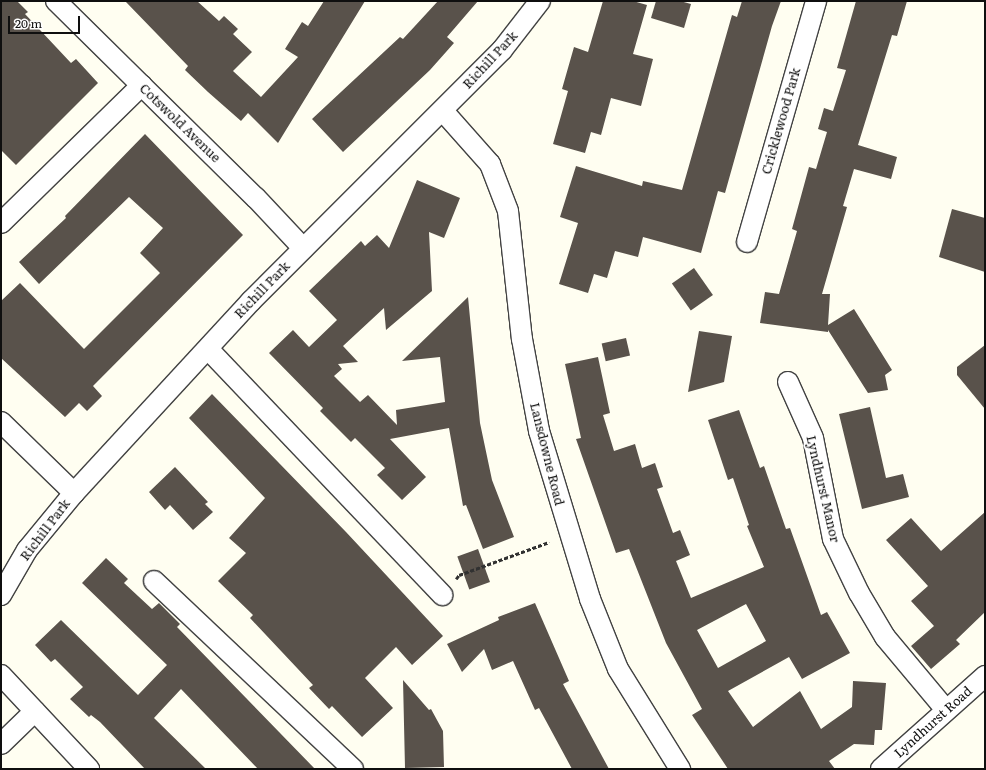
<!DOCTYPE html>
<style>
body{margin:0}
#map{position:relative;width:986px;height:770px;overflow:hidden;background:#fffef1;font-family:Literata,serif}
div>[style]{position:absolute}
.building>*{inset:0;background:#59524b;transform-origin:0 0}
.path>*{height:2.5px;margin-top:-1.25px;transform-origin:0;background:repeating-linear-gradient(90deg,#313131 0 4px,transparent 0 6px)}
.roads{filter:drop-shadow(1px 0 #424242) drop-shadow(-1px 0 #424242) drop-shadow(0 1px #424242) drop-shadow(0 -1px #424242)}
.street>*{height:20px;margin:-10px;padding:0 10px;transform-origin:10px;border-radius:10px;background:#fff}
span{translate:-50% -50%;white-space:nowrap;text-align:center;line-height:1.15;-webkit-text-stroke:4px #fff;paint-order:stroke}
.street-label{font-size:13px;color:#0f0f0f}
.frame{position:absolute;inset:0;border:2px solid #0f0f0f;pointer-events:none}
.scale{position:absolute;left:8px;top:16px;width:72px;height:18px;box-sizing:border-box;border:2px solid #0f0f0f;border-top:0;padding-left:5px;font-size:12px;line-height:14px;white-space:nowrap;color:#0f0f0f;-webkit-text-stroke:3px #fff;paint-order:stroke}
</style>
<div id="map">
<div class="building">
<i style="clip-path:polygon(1px 1px,17px 1px,28px 12px,25px 14px,71px 63px,76px 59px,98px 83px,16px 165px,1px 150px)"></i>
<i style="clip-path:polygon(125px 1px,197px 1px,219px 21px,224px 16px,238px 29px,233px 34px,252px 52px,233px 71px,261px 97px,298px 57px,285px 49px,302px 22px,308px 26px,324px 1px,365px 1px,278px 143px,248px 113px,241px 121px,208px 92px,185px 70px,188px 66px)"></i>
<i style="clip-path:polygon(438px 1px,478px 1px,447px 37px,454px 43px,430px 70px,343px 152px,312px 119px,400px 37px,403px 39px)"></i>
<i style="clip-path:polygon(603px 1px,633px 1px,647px 5px,633px 54px,653px 59px,641px 106px,611px 98px,601px 135px,591px 132px,585px 153px,553px 144px,568px 91px,562px 89px,574px 47px,588px 52px)"></i>
<i style="clip-path:polygon(656px 1px,680px 1px,691px 4px,684px 28px,651px 18px)"></i>
<i style="clip-path:polygon(742px 1px,781px 1px,772px 26px,725px 193px,718px 191px,701px 253px,643px 237px,638px 257px,615px 251px,607px 278px,594px 274px,588px 293px,559px 284px,578px 223px,560px 217px,576px 166px,642px 186px,643px 181px,682px 190px,732px 15px,737px 17px)"></i>
<i style="clip-path:polygon(856px 1px,907px 1px,897px 36px,892px 35px,858px 145px,897px 157px,891px 179px,854px 169px,843px 206px,847px 207px,822px 294px,830px 294px,828px 325px,854px 309px,892px 370px,885px 375px,888px 390px,868px 393px,828px 330px,828px 332px,760px 323px,765px 292px,779px 294px,797px 231px,792px 229px,809px 167px,816px 169px,827px 132px,818px 129px,824px 108px,833px 111px,846px 70px,837px 68px)"></i>
<i style="clip-path:polygon(145px 134px,243px 235px,93px 386px,102px 396px,87px 411px,79px 403px,65px 417px,1px 358px,1px 301px,20px 283px,84px 349px,160px 273px,140px 253px,163px 228px,129px 197px,39px 284px,19px 262px,66px 218px,65px 216px)"></i>
<i style="clip-path:polygon(417px 180px,460px 198px,444px 238px,429px 232px,432px 291px,386px 330px,384px 308px,343px 346px,358px 362px,338px 364px,342px 369px,334px 376px,360px 402px,368px 395px,397px 425px,396px 410px,445px 402px,440px 357px,402px 361px,468px 297px,480px 423px,492px 480px,514px 537px,483px 549px,466px 505px,463px 506px,449px 428px,390px 439px,426px 477px,402px 500px,377px 475px,385px 468px,355px 438px,351px 442px,320px 411px,323px 408px,269px 353px,293px 330px,309px 347px,337px 320px,309px 291px,361px 241px,365px 246px,377px 235px,389px 248px)"></i>
<i style="clip-path:polygon(952px 209px,985px 218px,985px 272px,939px 257px)"></i>
<i style="left:694px;top:268px;width:33px;height:27px;rotate:55deg"></i>
<i style="clip-path:polygon(699px 331px,732px 336px,724px 382px,688px 392px)"></i>
<i style="left:626px;top:338px;width:18px;height:25px;rotate:77deg"></i>
<i style="clip-path:polygon(985px 345px,985px 409px,957px 375px,957px 367px)"></i>
<i style="clip-path:polygon(evenodd,598px 357px,610px 413px,603px 415px,614px 451px,635px 444px,642px 468px,655px 463px,663px 487px,657px 489px,673px 533px,680px 530px,690px 555px,676px 561px,691px 598px,764px 567px,747px 526px,749px 525px,733px 478px,728px 480px,708px 420px,739px 410px,760px 468px,764px 466px,786px 529px,790px 528px,821px 615px,827px 612px,850px 653px,802px 679px,789px 657px,728px 691px,753px 727px,800px 691px,821px 729px,852px 707px,853px 681px,886px 683px,882px 730px,875px 730px,874px 745px,854px 744px,829px 761px,835px 769px,728px 769px,692px 715px,702px 709px,666px 643px,629px 549px,616px 553px,576px 439px,581px 438px,565px 364px,598px 357px,746px 604px,766px 641px,718px 668px,697px 630px,746px 604px)"></i>
<i style="clip-path:polygon(212px 394px,346px 532px,443px 636px,412px 665px,396px 647px,365px 678px,393px 708px,362px 737px,332px 706px,329px 709px,309px 688px,313px 685px,250px 618px,253px 615px,218px 581px,246px 553px,229px 538px,265px 498px,189px 418px)"></i>
<i style="clip-path:polygon(870px 407px,886px 478px,903px 474px,909px 497px,862px 509px,839px 414px)"></i>
<i style="clip-path:polygon(175px 467px,208px 502px,205px 504px,213px 512px,193px 530px,170px 505px,165px 510px,149px 492px)"></i>
<i style="clip-path:polygon(985px 512px,985px 612px,956px 640px,960px 644px,931px 669px,911px 646px,934px 626px,911px 601px,928px 586px,886px 540px,911px 518px,941px 551px)"></i>
<i style="left:478px;top:549px;width:35px;height:22px;rotate:70deg"></i>
<i style="clip-path:polygon(106px 558px,128px 579px,124px 583px,152px 609px,159px 603px,180px 624px,177px 627px,315px 769px,258px 769px,181px 689px,154px 718px,206px 769px,145px 769px,100px 722px,91px 715px,89px 717px,70px 699px,83px 687px,55px 659px,51px 662px,35px 645px,61px 620px,138px 695px,167px 665px,82px 583px)"></i>
<i style="clip-path:polygon(535px 603px,569px 681px,563px 684px,609px 769px,572px 769px,539px 708px,535px 710px,513px 661px,492px 670px,484px 649px,462px 672px,447px 644px,499px 620px,498px 617px)"></i>
<i style="clip-path:polygon(403px 680px,429px 710px,431px 709px,443px 731px,444px 767px,405px 768px)"></i>
</div>
<div class="path">
<i style="left:456px;top:579px;width:5px;rotate:-53deg"></i>
<i style="left:459px;top:575px;width:96px;rotate:-20.1deg"></i>
</div>
<div class="roads">
<div class="street">
<i style="left:56px;top:1px;width:281px;rotate:44.6deg"></i>
<i style="left:256px;top:198px;width:69px;rotate:46.8deg"></i>
<i style="left:443px;top:111px;width:71px;rotate:48.4deg"></i>
<i style="left:490px;top:164px;width:50px;rotate:69deg"></i>
<i style="left:508px;top:211px;width:129px;rotate:83.8deg"></i>
<i style="left:522px;top:339px;width:94px;rotate:79.5deg"></i>
<i style="left:539px;top:431px;width:176px;rotate:73.1deg"></i>
<i style="left:590px;top:599px;width:75px;rotate:68.2deg"></i>
<i style="left:618px;top:669px;width:118px;rotate:58.2deg"></i>
<i style="left:1px;top:223px;width:197px;rotate:-44.4deg"></i>
<i style="left:747px;top:242px;width:251px;rotate:-74deg"></i>
<i style="left:208px;top:349px;width:340px;rotate:46.4deg"></i>
<i style="left:788px;top:382px;width:61px;rotate:65.9deg"></i>
<i style="left:813px;top:438px;width:103px;rotate:78.8deg"></i>
<i style="left:833px;top:539px;width:60px;rotate:64.3deg"></i>
<i style="left:859px;top:593px;width:51px;rotate:59.4deg"></i>
<i style="left:885px;top:637px;width:95px;rotate:50.1deg"></i>
<i style="left:1px;top:422px;width:102px;rotate:44.2deg"></i>
<i style="left:154px;top:581px;width:274px;rotate:43.4deg"></i>
<i style="left:1px;top:595px;width:52px;rotate:-60deg"></i>
<i style="left:27px;top:550px;width:74px;rotate:-50.5deg"></i>
<i style="left:74px;top:493px;width:261px;rotate:-47.3deg"></i>
<i style="left:251px;top:301px;width:355px;rotate:-45deg"></i>
<i style="left:502px;top:50px;width:62px;rotate:-52.2deg"></i>
<i style="left:1px;top:675px;width:129px;rotate:46.9deg"></i>
<i style="left:1px;top:744px;width:47px;rotate:-44.1deg"></i>
<i style="left:881px;top:769px;width:140px;rotate:-41.8deg"></i>
</div>
</div>
<div class="street-label">
<span style="left:490px;top:60px;rotate:-47deg">Richill Park</span>
<span style="left:781px;top:121px;rotate:-74deg">Cricklewood Park</span>
<span style="left:180px;top:123px;rotate:44deg">Cotswold Avenue</span>
<span style="left:262px;top:290px;rotate:-46deg">Richill Park</span>
<span style="left:547px;top:454px;rotate:76deg">Lansdowne Road</span>
<span style="left:823px;top:489px;rotate:77deg">Lyndhurst Manor</span>
<span style="left:45px;top:530px;rotate:-53deg">Richill Park</span>
<span style="left:933px;top:722px;rotate:-42deg">Lyndhurst Road</span>
</div>
<div class="frame"></div>
<div class="scale">20 m</div>
</div>
